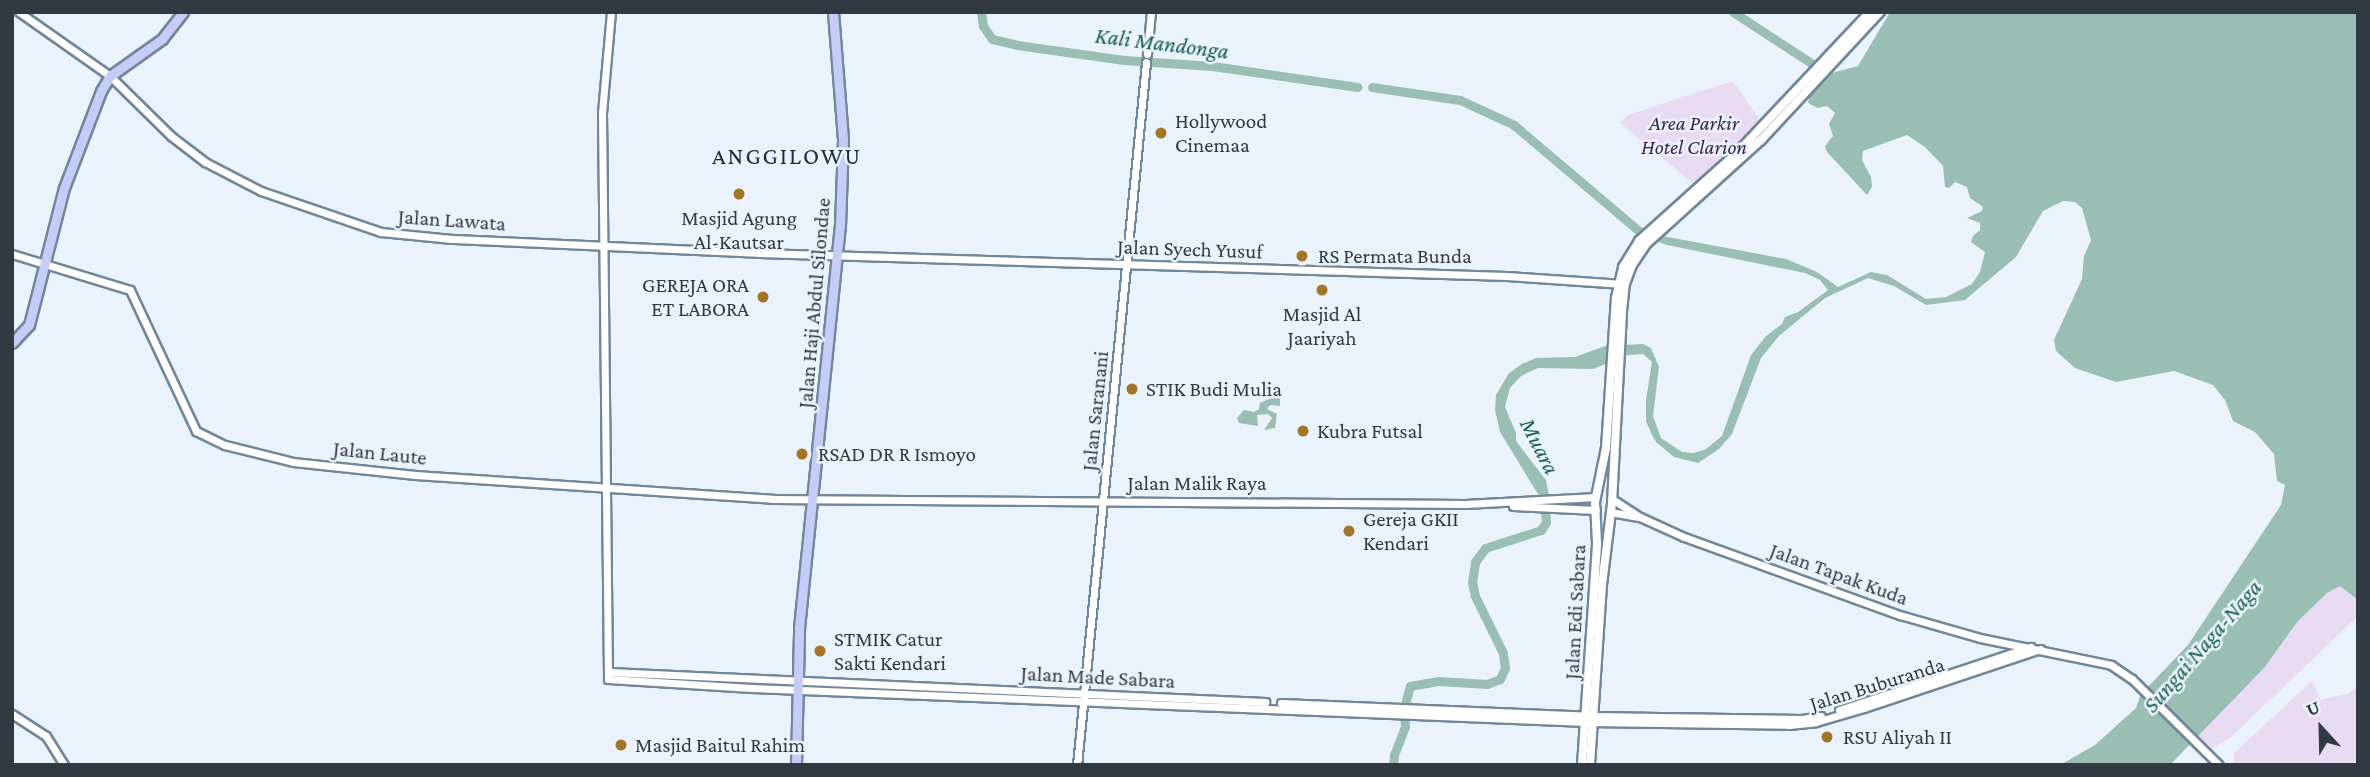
<!DOCTYPE html>
<style>
body{margin:0}
#map{position:relative;width:2370px;height:777px;overflow:hidden;background:#eaf3fb;font-family:"Crimson Pro",serif}
div>[style]{position:absolute}
.green>*{inset:0;background:#e8dbf1}
.water>*{inset:0;background:#9abdb4}
.river>*{height:9px;margin:-4.5px;padding:0 4.5px;transform-origin:4.5px;border-radius:4.5px;background:#9abdb4}
.roads{filter:drop-shadow(2px 0 #728799) drop-shadow(-2px 0 #728799) drop-shadow(0 2px #728799) drop-shadow(0 -2px #728799)}
.tertiary>*{height:7px;margin:-3.5px;padding:0 3.5px;transform-origin:3.5px;border-radius:3.5px;background:#fff}
.secondary>*{height:8px;margin:-4px;padding:0 4px;transform-origin:4px;border-radius:4px;background:#fff}
.trunk>*{height:9px;margin:-4.5px;padding:0 4.5px;transform-origin:4.5px;border-radius:4.5px;background:#c6ccf8}
.dots>*{width:19px;height:19px;translate:-50% -50%;box-sizing:border-box;border:4px solid #eaf3fb;border-radius:50%}
span{translate:-50% -50%;white-space:nowrap;text-align:center;line-height:1.15;-webkit-text-stroke:5px #eaf3fb;paint-order:stroke}
.poi-label{font-size:21px;color:#313a42}
.left{translate:0 -50%;text-align:left}
.right{translate:-100% -50%;text-align:right}
.park-label{font-size:21px;color:#3c254b;font-style:italic}
.street-label{font-size:21px;color:#313a42}
.water-label{font-size:23px;color:#1b6053;font-style:italic}
.quarter-label{font-size:24px;color:#1d2f3d;letter-spacing:2px}
.frame{position:absolute;inset:0;border:14px solid #313a42;pointer-events:none}
.north{position:absolute;left:2286px;top:693px;width:70px;height:70px;-webkit-text-stroke:5px #eaf3fb;paint-order:stroke;rotate:338deg;font-size:19px;font-weight:700;line-height:28px;text-align:center;color:#313a42}
.north::after{content:'';display:block;margin:auto;width:24px;height:32px;background:#313a42;clip-path:polygon(50% 0,100% 100%,50% 72%,0 100%)}
</style>
<div id="map">
<div class="green">
<i style="clip-path:polygon(1733px 81px,1762px 123px,1697px 187px,1620px 123px,1628px 115px)"></i>
<i style="clip-path:polygon(2340px 586px,2358px 600px,2358px 616px,2230px 738px,2212px 748px,2198px 736px,2264px 668px,2298px 621px,2327px 593px)"></i>
<i style="clip-path:polygon(2312px 681px,2320px 700px,2349px 693px,2358px 686px,2358px 765px,2234px 765px,2234px 753px)"></i>
</div>
<div class="water">
<i style="clip-path:polygon(1890px 12px,2358px 12px,2358px 600px,2340px 586px,2327px 593px,2298px 621px,2264px 668px,2170px 765px,2060px 765px,2095px 745px,2136px 708px,2141px 694px,2188px 645px,2281px 505px,2285px 485px,2277px 481px,2274px 454px,2255px 432px,2233px 421px,2225px 400px,2213px 385px,2174px 371px,2116px 382px,2075px 368px,2056px 351px,2054px 340px,2082px 279px,2084px 256px,2091px 240px,2082px 208px,2075px 202px,2063px 201px,2043px 211px,2016px 257px,1965px 300px,1926px 305px,1894px 286px,1868px 278px,1825px 298px,1779px 336px,1761px 358px,1732px 434px,1719px 449px,1698px 463px,1674px 457px,1656px 442px,1652px 435px,1646px 421px,1646px 400px,1652px 362px,1643px 354px,1628px 355px,1593px 369px,1538px 368px,1521px 376px,1510px 388px,1505px 407px,1516px 433px,1516px 441px,1546px 480px,1549px 496px,1541px 499px,1500px 432px,1495px 410px,1496px 395px,1509px 373px,1522px 364px,1536px 358px,1575px 357px,1605px 346px,1643px 344px,1651px 348px,1659px 367px,1653px 416px,1661px 438px,1682px 452px,1694px 453px,1706px 449px,1722px 436px,1751px 355px,1766px 336px,1782px 324px,1785px 317px,1798px 312px,1828px 290px,1820px 280px,1805px 273px,1667px 245px,1653px 240px,1657px 235px,1786px 259px,1817px 272px,1838px 287px,1871px 272px,1887px 275px,1926px 299px,1946px 297px,1972px 284px,1980px 272px,1985px 252px,1971px 242px,1973px 236px,1980px 230px,1980px 223px,1967px 218px,1982px 211px,1983px 207px,1970px 198px,1967px 187px,1955px 182px,1949px 188px,1945px 187px,1943px 166px,1925px 147px,1907px 135px,1863px 151px,1862px 160px,1871px 177px,1872px 187px,1867px 195px,1827px 152px,1825px 146px,1833px 136px,1829px 124px,1835px 113px,1827px 106px,1818px 108px,1808px 103px,1810px 94px,1828px 74px,1858px 66px)"></i>
<i style="clip-path:polygon(1276px 396px,1280px 398px,1280px 406px,1270px 405px,1267px 409px,1277px 414px,1275px 428px,1264px 430px,1272px 418px,1268px 414px,1257px 415px,1258px 426px,1239px 423px,1237px 418px,1244px 410px,1254px 412px,1259px 409px,1260px 403px)"></i>
</div>
<div class="river">
<i style="left:981px;top:12px;width:14px;rotate:82deg"></i>
<i style="left:983px;top:26px;width:16px;rotate:55deg"></i>
<i style="left:992px;top:39px;width:26px;rotate:13deg"></i>
<i style="left:1017px;top:45px;width:108px;rotate:8deg"></i>
<i style="left:1124px;top:60px;width:88px;rotate:3.9deg"></i>
<i style="left:1212px;top:66px;width:147px;rotate:8.2deg"></i>
<i style="left:1733px;top:12px;width:113px;rotate:33.1deg"></i>
<i style="left:1372px;top:87px;width:89px;rotate:8.4deg"></i>
<i style="left:1460px;top:100px;width:60px;rotate:24.8deg"></i>
<i style="left:1514px;top:125px;width:164px;rotate:40.3deg"></i>
<i style="left:1639px;top:231px;width:16px;rotate:15deg"></i>
<i style="left:1393px;top:765px;width:10px;rotate:-84deg"></i>
<i style="left:1394px;top:755px;width:30px;rotate:-69deg"></i>
<i style="left:1405px;top:727px;width:19px;rotate:-93deg"></i>
<i style="left:1404px;top:708px;width:23px;rotate:-75deg"></i>
<i style="left:1410px;top:686px;width:28px;rotate:-10deg"></i>
<i style="left:1438px;top:681px;width:49px;rotate:3.5deg"></i>
<i style="left:1487px;top:684px;width:14px;rotate:-21deg"></i>
<i style="left:1500px;top:679px;width:12px;rotate:-66deg"></i>
<i style="left:1505px;top:668px;width:15px;rotate:-98deg"></i>
<i style="left:1503px;top:653px;width:64px;rotate:-116.2deg"></i>
<i style="left:1475px;top:596px;width:14px;rotate:-102deg"></i>
<i style="left:1472px;top:582px;width:20px;rotate:-81deg"></i>
<i style="left:1475px;top:562px;width:17px;rotate:-54deg"></i>
<i style="left:1485px;top:548px;width:59px;rotate:-17.8deg"></i>
<i style="left:1541px;top:530px;width:9px;rotate:-58deg"></i>
<i style="left:1546px;top:522px;width:22px;rotate:-95deg"></i>
</div>
<div class="roads">
<div class="tertiary">
<i style="left:19px;top:12px;width:111px;rotate:35.1deg"></i>
<i style="left:110px;top:76px;width:86px;rotate:44.5deg"></i>
<i style="left:171px;top:136px;width:43px;rotate:37.4deg"></i>
<i style="left:205px;top:162px;width:63px;rotate:27.4deg"></i>
<i style="left:261px;top:191px;width:127px;rotate:18.9deg"></i>
<i style="left:381px;top:232px;width:71px;rotate:5.6deg"></i>
<i style="left:452px;top:239px;width:307px;rotate:2.6deg"></i>
<i style="left:759px;top:253px;width:748px;rotate:1.76deg"></i>
<i style="left:1507px;top:276px;width:116px;rotate:3.9deg"></i>
<i style="left:611px;top:12px;width:101px;rotate:95.1deg"></i>
<i style="left:602px;top:113px;width:566px;rotate:89.39deg"></i>
<i style="left:608px;top:679px;width:144px;rotate:3.6deg"></i>
<i style="left:752px;top:688px;width:835px;rotate:2.33deg"></i>
<i style="left:1586px;top:722px;width:203px;rotate:0.8deg"></i>
<i style="left:1789px;top:725px;width:27px;rotate:-6deg"></i>
<i style="left:1816px;top:722px;width:50px;rotate:-16.3deg"></i>
<i style="left:1864px;top:708px;width:186px;rotate:-18.5deg"></i>
<i style="left:1147px;top:54px;width:42px;rotate:-84.6deg"></i>
<i style="left:12px;top:254px;width:123px;rotate:17deg"></i>
<i style="left:130px;top:290px;width:156px;rotate:64.9deg"></i>
<i style="left:196px;top:431px;width:32px;rotate:26deg"></i>
<i style="left:225px;top:445px;width:70px;rotate:14deg"></i>
<i style="left:293px;top:462px;width:123px;rotate:6.1deg"></i>
<i style="left:415px;top:475px;width:358px;rotate:3.8deg"></i>
<i style="left:772px;top:499px;width:693px;rotate:0.41deg"></i>
<i style="left:1465px;top:504px;width:131px;rotate:-3.1deg"></i>
<i style="left:1612px;top:499px;width:33px;rotate:33deg"></i>
<i style="left:1640px;top:517px;width:48px;rotate:24.4deg"></i>
<i style="left:1684px;top:537px;width:230px;rotate:19.9deg"></i>
<i style="left:1900px;top:615px;width:83px;rotate:16deg"></i>
<i style="left:1980px;top:638px;width:134px;rotate:11.6deg"></i>
<i style="left:2111px;top:665px;width:25px;rotate:34deg"></i>
<i style="left:2132px;top:679px;width:122px;rotate:44.7deg"></i>
<i style="left:1513px;top:506px;width:83px;rotate:2.8deg"></i>
<i style="left:1610px;top:512px;width:29px;rotate:10deg"></i>
<i style="left:609px;top:672px;width:657px;rotate:2.62deg"></i>
<i style="left:1281px;top:703px;width:313px;rotate:2.4deg"></i>
<i style="left:1594px;top:716px;width:208px;rotate:0.8deg"></i>
<i style="left:1802px;top:719px;width:19px;rotate:-9deg"></i>
<i style="left:1839px;top:710px;width:202px;rotate:-18.2deg"></i>
<i style="left:12px;top:714px;width:40px;rotate:32.9deg"></i>
<i style="left:46px;top:736px;width:34px;rotate:58deg"></i>
<i style="left:1077px;top:765px;width:706px;rotate:-84.39deg"></i>
</div>
<div class="secondary">
<i style="left:1582px;top:765px;width:223px;rotate:-86.1deg"></i>
<i style="left:1597px;top:543px;width:41px;rotate:-92.8deg"></i>
<i style="left:1595px;top:502px;width:55px;rotate:-78.5deg"></i>
<i style="left:1606px;top:448px;width:150px;rotate:-86.2deg"></i>
<i style="left:1616px;top:298px;width:32px;rotate:-77deg"></i>
<i style="left:1623px;top:267px;width:31px;rotate:-58deg"></i>
<i style="left:1639px;top:241px;width:132px;rotate:-41.9deg"></i>
<i style="left:1737px;top:153px;width:194px;rotate:-46.7deg"></i>
<i style="left:1590px;top:765px;width:180px;rotate:-86.2deg"></i>
<i style="left:1602px;top:585px;width:83px;rotate:-83deg"></i>
<i style="left:1612px;top:503px;width:192px;rotate:-87deg"></i>
<i style="left:1622px;top:311px;width:27px;rotate:-84deg"></i>
<i style="left:1625px;top:284px;width:20px;rotate:-70deg"></i>
<i style="left:1632px;top:265px;width:27px;rotate:-56deg"></i>
<i style="left:1647px;top:243px;width:154px;rotate:-42.1deg"></i>
<i style="left:1761px;top:140px;width:175px;rotate:-47.1deg"></i>
</div>
<div class="trunk">
<i style="left:12px;top:343px;width:25px;rotate:-47deg"></i>
<i style="left:29px;top:325px;width:141px;rotate:-75.7deg"></i>
<i style="left:64px;top:188px;width:104px;rotate:-69.1deg"></i>
<i style="left:101px;top:91px;width:17px;rotate:-59deg"></i>
<i style="left:110px;top:76px;width:64px;rotate:-35.4deg"></i>
<i style="left:162px;top:39px;width:34px;rotate:-52deg"></i>
<i style="left:796px;top:765px;width:137px;rotate:-88.7deg"></i>
<i style="left:799px;top:628px;width:404px;rotate:-84.2deg"></i>
<i style="left:840px;top:226px;width:87px;rotate:-88deg"></i>
<i style="left:843px;top:139px;width:127px;rotate:-94.5deg"></i>
</div>
</div>
<div class="dots">
<i style="left:1161px;top:133px;background:#a27527"></i>
<i style="left:739px;top:194px;background:#a27527"></i>
<i style="left:1302px;top:256px;background:#a27527"></i>
<i style="left:1322px;top:290px;background:#a27527"></i>
<i style="left:763px;top:297px;background:#a27527"></i>
<i style="left:1132px;top:389px;background:#a27527"></i>
<i style="left:1303px;top:431px;background:#a27527"></i>
<i style="left:802px;top:454px;background:#a27527"></i>
<i style="left:1349px;top:531px;background:#a27527"></i>
<i style="left:820px;top:651px;background:#a27527"></i>
<i style="left:1827px;top:737px;background:#a27527"></i>
<i style="left:621px;top:745px;background:#a27527"></i>
</div>
<div class="poi-label">
<span class="left" style="left:1175px;top:133px">Hollywood<br>Cinemaa</span>
<span style="left:739px;top:230px">Masjid Agung<br>Al-Kautsar</span>
<span class="left" style="left:1318px;top:256px">RS Permata Bunda</span>
<span class="right" style="left:749px;top:297px">GEREJA ORA<br>ET LABORA</span>
<span style="left:1322px;top:326px">Masjid Al<br>Jaariyah</span>
<span class="left" style="left:1146px;top:389px">STIK Budi Mulia</span>
<span class="left" style="left:1317px;top:431px">Kubra Futsal</span>
<span class="left" style="left:818px;top:454px">RSAD DR R Ismoyo</span>
<span class="left" style="left:1363px;top:531px">Gereja GKII<br>Kendari</span>
<span class="left" style="left:834px;top:651px">STMIK Catur<br>Sakti Kendari</span>
<span class="left" style="left:1843px;top:737px">RSU Aliyah II</span>
<span class="left" style="left:635px;top:745px">Masjid Baitul Rahim</span>
</div>
<div class="park-label">
<span style="left:1694px;top:135px">Area Parkir<br>Hotel Clarion</span>
</div>
<div class="street-label">
<span style="left:452px;top:220px;rotate:4deg">Jalan Lawata</span>
<span style="left:1190px;top:249px;rotate:2deg">Jalan Syech Yusuf</span>
<span style="left:814px;top:303px;rotate:-85deg">Jalan Haji Abdul Silondae</span>
<span style="left:1095px;top:411px;rotate:-84deg">Jalan Saranani</span>
<span style="left:380px;top:453px;rotate:6deg">Jalan Laute</span>
<span style="left:1197px;top:483px">Jalan Malik Raya</span>
<span style="left:1839px;top:574px;rotate:20deg">Jalan Tapak Kuda</span>
<span style="left:1575px;top:612px;rotate:-87deg">Jalan Edi Sabara</span>
<span style="left:1098px;top:677px;rotate:3deg">Jalan Made Sabara</span>
<span style="left:1877px;top:684px;rotate:-17deg">Jalan Buburanda</span>
</div>
<div class="water-label">
<span style="left:1162px;top:43px;rotate:7deg">Kali Mandonga</span>
<span style="left:1540px;top:446px;rotate:63deg">Muara</span>
<span style="left:2202px;top:646px;rotate:-49deg">Sungai Naga-Naga</span>
</div>
<div class="quarter-label">
<span style="left:787px;top:156px">ANGGILOWU</span>
</div>
<div class="frame"></div>
<div class="north">U</div>
</div>
